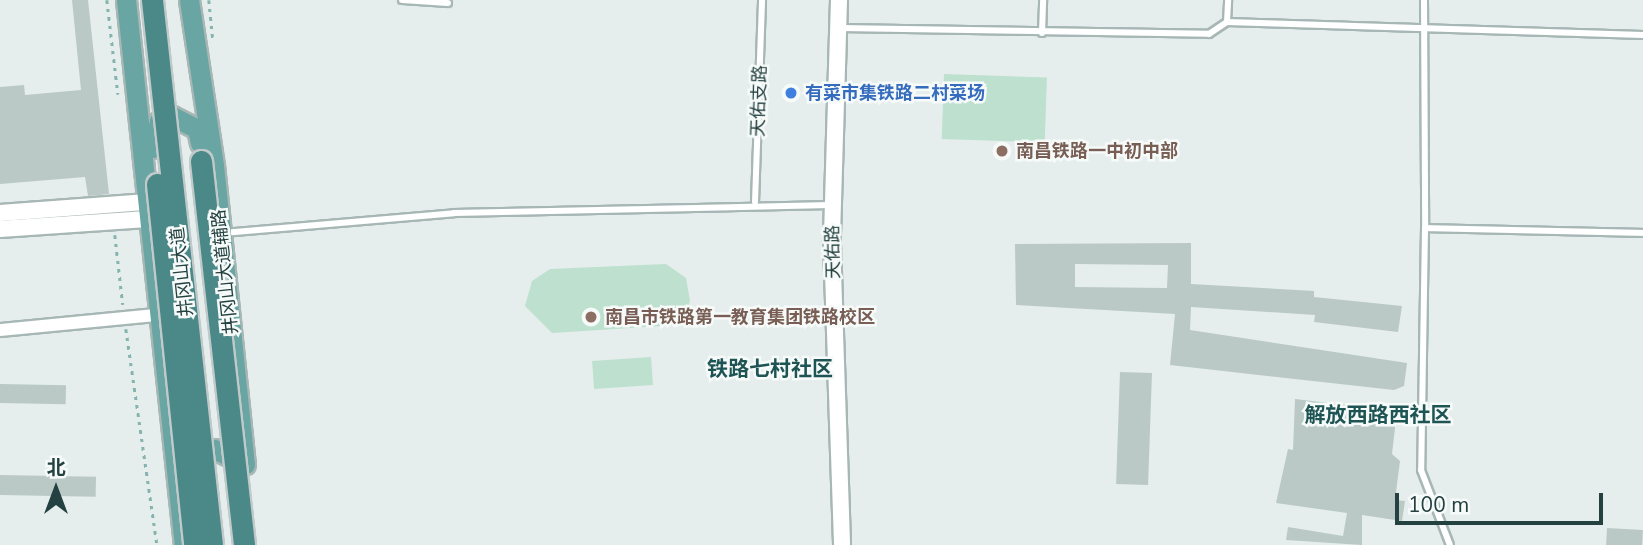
<!DOCTYPE html>
<meta charset="utf-8">
<style>
body{margin:0}
#map{position:relative;width:1643px;height:545px;overflow:hidden;background:#e5eeec;font-family:"Nunito Sans","Noto Sans SC",sans-serif}
div>[style]{position:absolute}
.green>*{inset:0;background:#bee0cf;transform-origin:0 0}
.building>*{inset:0;background:#bac9c6;transform-origin:0 0}
.path>*{height:2.5px;margin-top:-1.25px;transform-origin:0;background:repeating-linear-gradient(90deg,#85b3af 0 3.5px,transparent 0 8.5px)}
.roads{filter:drop-shadow(2px 0 #a7b7b5) drop-shadow(-2px 0 #a7b7b5) drop-shadow(0 2px #a7b7b5) drop-shadow(0 -2px #a7b7b5)}
.service>*{height:6px;margin:-3px;padding:0 3px;transform-origin:3px;border-radius:3px;background:#fff}
.minor>*{height:12px;margin:-6px;padding:0 6px;transform-origin:6px;border-radius:6px;background:#fff}
.tertiary>*{height:16px;margin:-8px;padding:0 8px;transform-origin:8px;border-radius:8px;background:#fff}
.primary>*{height:19px;margin:-9.5px;padding:0 9.5px;transform-origin:9.5px;border-radius:9.5px;background:#68a5a3}
.bridges{filter:drop-shadow(2px 0 #c1caca) drop-shadow(-2px 0 #c1caca) drop-shadow(0 2px #c1caca) drop-shadow(0 -2px #c1caca)}
.trunk-bridge>*{height:21px;margin:-10.5px;padding:0 10.5px;transform-origin:10.5px;border-radius:10.5px;background:#4b8888}
.dots>*{width:19px;height:19px;translate:-50% -50%;box-sizing:border-box;border:4px solid #f6faf9;border-radius:50%}
span{translate:-50% -50%;white-space:nowrap;text-align:center;line-height:1.15;-webkit-text-stroke:5px #f6faf9;paint-order:stroke}
.shop-label{font-size:18px;color:#366cbe;font-weight:700}
.left{translate:0 -50%;text-align:left}
.street-label{font-size:18px;color:#234140}
.education-label{font-size:18px;color:#785e54;font-weight:700}
.quarter-label{font-size:21px;color:#1e5454;font-weight:700}
.north{position:absolute;left:21px;top:454px;width:70px;height:70px;-webkit-text-stroke:5px #f6faf9;paint-order:stroke;rotate:0deg;font-size:19px;font-weight:700;line-height:28px;text-align:center;color:#234140}
.north::after{content:'';display:block;margin:auto;width:24px;height:32px;background:#234140;clip-path:polygon(50% 0,100% 100%,50% 72%,0 100%)}
.scale{position:absolute;left:1395px;top:493px;width:208px;height:32px;box-sizing:border-box;border:4px solid #234140;border-top:0;padding-left:9px;font-size:21px;line-height:24px;white-space:nowrap;color:#234140;-webkit-text-stroke:5px #f6faf9;paint-order:stroke}
</style>
<div id="map">
<div class="green">
<i style="left:944px;top:74px;width:103px;height:65px;rotate:2deg"></i>
<i style="clip-path:polygon(666px 264px,686px 278px,690px 301px,685px 315px,662px 326px,552px 333px,525px 306px,532px 281px,550px 269px)"></i>
<i style="left:651px;top:357px;width:28px;height:59px;rotate:86deg"></i>
</div>
<div class="building">
<i style="clip-path:polygon(72px 0,88px 0,109px 194px,88px 196px,85px 177px,0 184px,0 87px,24px 85px,25px 95px,81px 90px)"></i>
<i style="clip-path:polygon(evenodd,1191px 243px,1191px 284px,1314px 291px,1314px 297px,1402px 306px,1398px 332px,1314px 322px,1315px 315px,1191px 307px,1190px 330px,1407px 363px,1404px 386px,1394px 390px,1170px 365px,1175px 314px,1016px 305px,1015px 244px,1191px 243px,1075px 264px,1168px 265px,1167px 288px,1075px 287px,1075px 264px)"></i>
<i style="left:1120px;top:372px;width:32px;height:112px;rotate:2deg"></i>
<i style="left:0;top:384px;width:66px;height:19px;rotate:1deg"></i>
<i style="clip-path:polygon(1295px 399px,1397px 411px,1392px 454px,1400px 461px,1395px 500px,1405px 501px,1402px 521px,1362px 515px,1362px 545px,1286px 540px,1288px 527px,1343px 536px,1347px 513px,1276px 503px,1288px 449px,1293px 450px)"></i>
<i style="left:0;top:475px;width:96px;height:20px;rotate:1deg"></i>
<i style="left:1607px;top:528px;width:36px;height:17px;rotate:3deg"></i>
</div>
<div class="path">
<i style="left:107px;top:0;width:95px;rotate:83.3deg"></i>
<i style="left:209px;top:0;width:40px;rotate:84.3deg"></i>
<i style="left:115px;top:235px;width:70px;rotate:83.5deg"></i>
<i style="left:126px;top:329px;width:218px;rotate:81.8deg"></i>
</div>
<div class="roads">
<div class="service">
<i style="left:402px;top:0;width:46px;rotate:3.7deg"></i>
<i style="left:1424px;top:0;width:228px;rotate:89.7deg"></i>
<i style="left:1425px;top:228px;width:218px;rotate:1.3deg"></i>
<i style="left:1227px;top:22px;width:22px;rotate:-87deg"></i>
<i style="left:840px;top:28px;width:369px;rotate:0.9deg"></i>
<i style="left:1209px;top:34px;width:22px;rotate:-34deg"></i>
<i style="left:1227px;top:22px;width:416px;rotate:1.8deg"></i>
<i style="left:1042px;top:33px;width:33px;rotate:-88deg"></i>
<i style="left:755px;top:202px;width:202px;rotate:-88deg"></i>
<i style="left:1425px;top:228px;width:242px;rotate:90.9deg"></i>
<i style="left:1421px;top:470px;width:80px;rotate:68.9deg"></i>
<i style="left:223px;top:233px;width:232px;rotate:-4.9deg"></i>
<i style="left:454px;top:213px;width:377px;rotate:-1.2deg"></i>
</div>
<div class="minor">
<i style="left:0;top:330px;width:158px;rotate:-5.5deg"></i>
</div>
<div class="tertiary">
<i style="left:839px;top:0;width:242px;rotate:91.7deg"></i>
<i style="left:832px;top:242px;width:303px;rotate:88.1deg"></i>
<i style="left:0;top:213px;width:145px;rotate:-4.3deg"></i>
<i style="left:0;top:229px;width:147px;rotate:-3.9deg"></i>
</div>
<div class="primary">
<i style="left:126px;top:0;width:548px;rotate:83.93deg"></i>
<i style="left:189px;top:0;width:167px;rotate:81.4deg"></i>
<i style="left:214px;top:165px;width:301px;rotate:84.1deg"></i>
<i style="left:152px;top:148px;width:28px;rotate:-75deg"></i>
<i style="left:159px;top:121px;width:14px;rotate:-21deg"></i>
<i style="left:172px;top:116px;width:28px;rotate:27deg"></i>
<i style="left:197px;top:129px;width:14px;rotate:78deg"></i>
<i style="left:189px;top:457px;width:26px;rotate:-18deg"></i>
<i style="left:214px;top:449px;width:34px;rotate:26deg"></i>
</div>
</div>
<div class="bridges">
<div class="trunk-bridge">
<i style="left:152px;top:0;width:548px;rotate:83.72deg"></i>
<i style="left:201px;top:161px;width:386px;rotate:83.6deg"></i>
<i style="left:157px;top:184px;width:363px;rotate:84.1deg"></i>
</div>
</div>
<div class="dots">
<i style="left:791px;top:93px;background:#3f7fe0"></i>
<i style="left:1002px;top:151px;background:#8d6e63"></i>
<i style="left:591px;top:317px;background:#8d6e63"></i>
</div>
<div class="shop-label">
<span class="left" style="left:805px;top:93px">有菜市集铁路二村菜场</span>
</div>
<div class="street-label">
<span style="left:759px;top:101px;rotate:-88deg">天佑支路</span>
<span style="left:833px;top:252px;rotate:-91deg">天佑路</span>
<span style="left:182px;top:272px;rotate:-96deg">井冈山大道</span>
<span style="left:225px;top:272px;rotate:-96deg">井冈山大道辅路</span>
</div>
<div class="education-label">
<span class="left" style="left:1016px;top:151px">南昌铁路一中初中部</span>
<span class="left" style="left:605px;top:317px">南昌市铁路第一教育集团铁路校区</span>
</div>
<div class="quarter-label">
<span style="left:770px;top:369px">铁路七村社区</span>
<span style="left:1378px;top:415px">解放西路西社区</span>
</div>
<div class="north">北</div>
<div class="scale">100 m</div>
</div>
